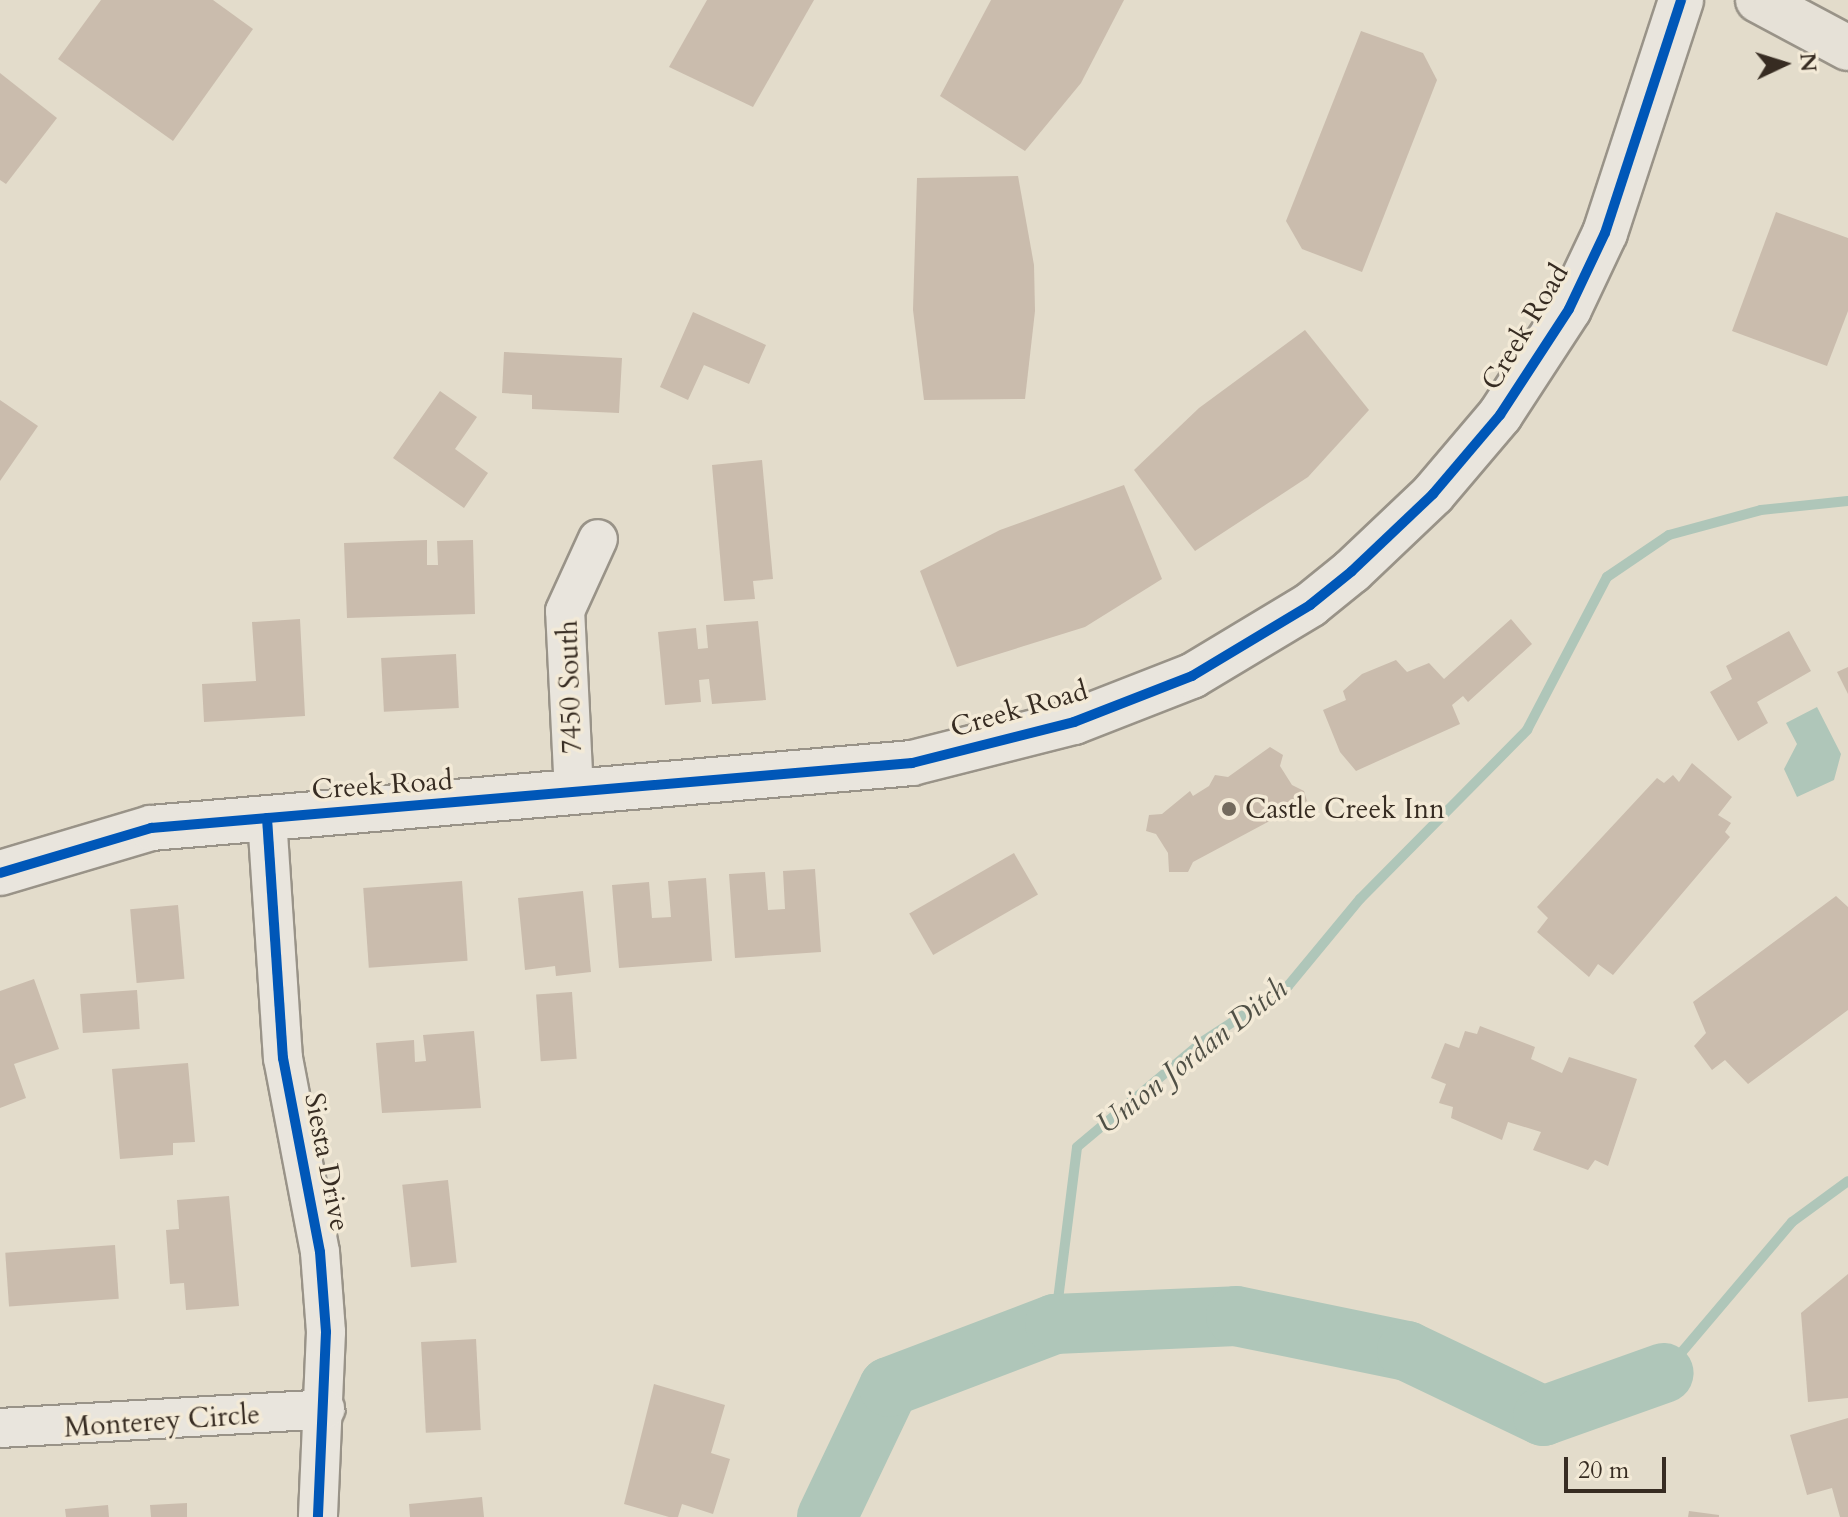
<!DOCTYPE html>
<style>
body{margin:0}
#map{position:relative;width:1848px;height:1517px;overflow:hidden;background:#e3dccb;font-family:Cardo,serif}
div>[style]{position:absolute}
.water>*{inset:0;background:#afc6b9}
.stream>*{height:10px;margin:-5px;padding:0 5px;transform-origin:5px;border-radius:5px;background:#afc6b9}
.river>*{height:60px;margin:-30px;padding:0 30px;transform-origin:30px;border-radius:30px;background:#afc6b9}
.building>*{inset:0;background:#cabcad;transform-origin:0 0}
.roads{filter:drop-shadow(2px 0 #999388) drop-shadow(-2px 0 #999388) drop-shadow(0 2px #999388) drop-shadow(0 -2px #999388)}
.minor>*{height:38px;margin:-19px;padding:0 19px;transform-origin:19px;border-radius:19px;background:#e9e5dd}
.tertiary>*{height:44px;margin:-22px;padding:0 22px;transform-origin:22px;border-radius:22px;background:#e9e5dd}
.primary>*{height:44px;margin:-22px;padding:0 22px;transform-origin:22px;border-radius:22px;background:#e6e1d7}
.cycleway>*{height:10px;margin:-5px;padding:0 5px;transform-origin:5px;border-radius:5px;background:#0057b8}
.dots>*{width:22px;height:22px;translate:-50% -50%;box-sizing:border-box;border:4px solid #f3ead7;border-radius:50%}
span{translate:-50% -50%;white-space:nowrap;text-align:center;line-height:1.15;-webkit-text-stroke:7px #f3ead7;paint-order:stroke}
.street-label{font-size:28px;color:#372c22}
.poi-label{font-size:28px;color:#372c22}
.left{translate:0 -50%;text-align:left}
.water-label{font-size:30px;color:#505046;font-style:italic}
.north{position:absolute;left:1744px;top:24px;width:80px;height:80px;-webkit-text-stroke:6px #f3ead7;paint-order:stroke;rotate:86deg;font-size:22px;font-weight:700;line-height:32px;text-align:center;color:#372c22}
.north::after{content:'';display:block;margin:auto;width:28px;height:36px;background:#372c22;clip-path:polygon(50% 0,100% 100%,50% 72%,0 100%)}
.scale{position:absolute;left:1564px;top:1457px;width:102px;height:36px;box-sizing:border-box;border:4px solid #372c22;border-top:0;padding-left:10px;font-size:24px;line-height:28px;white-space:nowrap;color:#372c22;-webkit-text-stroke:6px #f3ead7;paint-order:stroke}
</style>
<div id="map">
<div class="water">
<i style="clip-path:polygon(1817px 707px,1841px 754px,1834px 780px,1797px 797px,1784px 769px,1797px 744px,1786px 723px)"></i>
</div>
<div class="stream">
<i style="left:1055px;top:1324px;width:178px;rotate:-82.9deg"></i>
<i style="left:1077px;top:1147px;width:163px;rotate:-40deg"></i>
<i style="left:1202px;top:1042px;width:103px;rotate:-33.1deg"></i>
<i style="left:1288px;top:986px;width:113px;rotate:-50.4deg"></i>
<i style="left:1360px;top:899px;width:238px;rotate:-45.3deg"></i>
<i style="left:1527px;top:730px;width:173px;rotate:-62.4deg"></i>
<i style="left:1607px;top:577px;width:75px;rotate:-34.1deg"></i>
<i style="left:1669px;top:535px;width:95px;rotate:-15.2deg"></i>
<i style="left:1761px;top:510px;width:87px;rotate:-5.9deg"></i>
<i style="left:1664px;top:1373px;width:198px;rotate:-49.7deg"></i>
<i style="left:1792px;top:1222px;width:69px;rotate:-36.2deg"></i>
</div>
<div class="river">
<i style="left:827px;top:1517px;width:144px;rotate:-64.5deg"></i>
<i style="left:889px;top:1387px;width:178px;rotate:-20.8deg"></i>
<i style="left:1055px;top:1324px;width:181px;rotate:-2.5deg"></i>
<i style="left:1236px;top:1316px;width:175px;rotate:11.6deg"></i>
<i style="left:1407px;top:1351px;width:151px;rotate:25.5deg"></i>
<i style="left:1543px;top:1416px;width:128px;rotate:-19.6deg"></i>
</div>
<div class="building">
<i style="clip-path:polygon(101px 0,213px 0,253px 29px,173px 141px,58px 59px)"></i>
<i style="clip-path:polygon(707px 0,814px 0,753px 107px,669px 67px)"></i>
<i style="clip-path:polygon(991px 0,1124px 0,1081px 83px,1025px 151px,940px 96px)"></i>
<i style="clip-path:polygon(1361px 31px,1423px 53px,1437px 80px,1362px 272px,1302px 249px,1286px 221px)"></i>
<i style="clip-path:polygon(0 73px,57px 118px,6px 184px,0 180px)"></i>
<i style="clip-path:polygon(1018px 176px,1034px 265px,1035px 311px,1025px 399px,924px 400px,913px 310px,917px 178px)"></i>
<i style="clip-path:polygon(1776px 212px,1848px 238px,1848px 311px,1827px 366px,1732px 331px)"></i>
<i style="clip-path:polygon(693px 312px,766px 345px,749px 384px,704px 365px,688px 400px,660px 387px)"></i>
<i style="clip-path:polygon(1305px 330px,1369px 410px,1308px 477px,1195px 551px,1134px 470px,1199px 408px)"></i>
<i style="clip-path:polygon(504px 352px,622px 358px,619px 413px,532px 409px,532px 395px,502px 393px)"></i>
<i style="clip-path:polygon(440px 391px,477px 417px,455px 449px,488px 473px,464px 508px,393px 458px)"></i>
<i style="clip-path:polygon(0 400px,38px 426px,0 481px)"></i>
<i style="clip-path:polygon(762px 460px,773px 579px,753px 581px,755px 599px,724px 601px,712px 465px)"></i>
<i style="clip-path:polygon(1124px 485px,1162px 579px,1085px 627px,957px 667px,920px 571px,1000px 530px)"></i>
<i style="clip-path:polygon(427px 540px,427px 565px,438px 565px,437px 541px,473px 540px,475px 614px,347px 618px,344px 543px)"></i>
<i style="clip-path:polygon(300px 619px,305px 716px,204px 722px,202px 684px,256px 681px,252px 622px)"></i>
<i style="clip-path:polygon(1511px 619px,1532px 644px,1468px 702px,1463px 696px,1452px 705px,1460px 724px,1356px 771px,1340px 752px,1323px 710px,1346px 700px,1343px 691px,1362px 674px,1396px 660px,1407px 672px,1429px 663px,1444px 679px)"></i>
<i style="clip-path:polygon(758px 621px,766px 700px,712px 704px,709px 679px,699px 680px,701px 702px,665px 705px,658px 632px,696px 628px,698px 649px,708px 648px,706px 625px)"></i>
<i style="clip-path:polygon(1789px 631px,1811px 671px,1757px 702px,1768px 723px,1738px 741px,1710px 692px,1732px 679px,1726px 666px)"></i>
<i style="left:456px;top:654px;width:54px;height:75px;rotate:87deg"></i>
<i style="clip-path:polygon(1848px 667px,1848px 694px,1837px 672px)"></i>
<i style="clip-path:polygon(1270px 747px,1283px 755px,1280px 766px,1292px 785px,1304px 791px,1307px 801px,1193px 862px,1188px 872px,1169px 872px,1168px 853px,1156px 834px,1146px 831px,1149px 815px,1162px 814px,1190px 791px,1193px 796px,1209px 786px,1215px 775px,1228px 777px)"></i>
<i style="clip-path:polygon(1692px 763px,1732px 797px,1718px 815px,1731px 823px,1725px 832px,1730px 837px,1613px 975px,1598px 964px,1589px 977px,1537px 932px,1548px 918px,1537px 907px,1657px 778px,1664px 783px,1673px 775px,1679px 782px)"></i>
<i style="left:1014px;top:853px;width:48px;height:121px;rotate:60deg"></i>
<i style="clip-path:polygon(815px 869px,821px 952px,735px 958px,729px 874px,765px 872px,768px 910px,785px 909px,783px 871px)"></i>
<i style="clip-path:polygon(706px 878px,712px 961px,619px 968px,612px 885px,649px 882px,652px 918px,671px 917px,668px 881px)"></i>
<i style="left:462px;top:881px;width:80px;height:99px;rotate:86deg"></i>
<i style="clip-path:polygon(583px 891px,591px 972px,556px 976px,555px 966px,525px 970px,518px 898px)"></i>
<i style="clip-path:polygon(1836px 896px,1848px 907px,1848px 1010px,1748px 1084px,1725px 1060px,1712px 1070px,1694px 1046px,1706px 1033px,1693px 1002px)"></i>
<i style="left:178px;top:905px;width:74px;height:48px;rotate:85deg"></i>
<i style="clip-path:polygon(34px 979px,59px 1049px,14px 1064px,26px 1098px,0 1108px,0 991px)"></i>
<i style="left:137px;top:990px;width:39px;height:57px;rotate:86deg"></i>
<i style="left:572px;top:992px;width:67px;height:36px;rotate:86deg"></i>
<i style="clip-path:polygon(1480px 1026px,1535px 1047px,1531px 1059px,1562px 1073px,1569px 1057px,1637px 1079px,1608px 1166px,1595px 1160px,1588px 1170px,1533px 1150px,1541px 1132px,1508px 1122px,1502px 1140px,1451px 1118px,1453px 1107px,1439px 1103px,1446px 1084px,1431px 1078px,1445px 1043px,1459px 1048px,1465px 1031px,1477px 1034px)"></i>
<i style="clip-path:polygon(474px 1031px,481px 1108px,382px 1113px,376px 1043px,414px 1040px,415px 1062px,426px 1061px,423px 1035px)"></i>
<i style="clip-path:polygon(188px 1063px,195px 1142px,173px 1143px,173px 1155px,120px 1159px,112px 1069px)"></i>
<i style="left:448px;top:1180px;width:83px;height:46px;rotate:84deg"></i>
<i style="clip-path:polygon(229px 1196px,239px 1306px,186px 1310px,184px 1283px,170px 1284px,166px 1230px,179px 1229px,177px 1200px)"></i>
<i style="left:115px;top:1245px;width:54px;height:110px;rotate:86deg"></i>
<i style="clip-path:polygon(1848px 1274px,1848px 1398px,1808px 1402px,1801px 1313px)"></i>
<i style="left:476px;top:1339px;width:91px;height:55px;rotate:87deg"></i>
<i style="clip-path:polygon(654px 1384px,725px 1405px,711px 1453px,730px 1459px,713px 1514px,682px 1504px,678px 1517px,669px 1517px,624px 1504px)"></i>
<i style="clip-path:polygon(1848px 1418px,1848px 1517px,1840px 1517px,1832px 1488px,1807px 1495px,1790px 1435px)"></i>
<i style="clip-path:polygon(482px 1497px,484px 1517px,410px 1517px,409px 1504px)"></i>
<i style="clip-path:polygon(187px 1503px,187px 1517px,151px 1517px,150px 1505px)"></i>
<i style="clip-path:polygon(108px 1505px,109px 1517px,66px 1517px,65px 1509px)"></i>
<i style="clip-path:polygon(1689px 1511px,1719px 1515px,1719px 1517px,1688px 1517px)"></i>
</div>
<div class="roads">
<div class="minor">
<i style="left:574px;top:793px;width:182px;rotate:-92.8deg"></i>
<i style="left:565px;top:611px;width:79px;rotate:-65.4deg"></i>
<i style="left:267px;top:818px;width:241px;rotate:86.2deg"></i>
<i style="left:283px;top:1058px;width:197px;rotate:79.2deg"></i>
<i style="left:320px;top:1252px;width:80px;rotate:85.7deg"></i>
<i style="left:326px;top:1332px;width:185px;rotate:92.5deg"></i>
<i style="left:0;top:1428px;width:326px;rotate:-3.3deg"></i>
</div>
<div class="tertiary">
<i style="left:0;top:873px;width:158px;rotate:-16.6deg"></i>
<i style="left:151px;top:828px;width:764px;rotate:-4.88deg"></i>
<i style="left:912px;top:763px;width:167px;rotate:-14.2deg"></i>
<i style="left:1074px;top:722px;width:127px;rotate:-21.3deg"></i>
<i style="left:1192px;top:676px;width:138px;rotate:-31deg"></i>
<i style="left:1310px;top:605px;width:54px;rotate:-39deg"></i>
<i style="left:1352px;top:571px;width:112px;rotate:-43.5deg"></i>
<i style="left:1433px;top:494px;width:104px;rotate:-49.7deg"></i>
<i style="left:1500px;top:415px;width:126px;rotate:-56.9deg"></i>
<i style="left:1569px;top:309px;width:84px;rotate:-64.7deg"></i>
<i style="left:1605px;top:233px;width:245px;rotate:-71.9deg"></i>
</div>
<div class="primary">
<i style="left:1758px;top:0;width:102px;rotate:28.1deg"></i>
</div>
</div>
<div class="cycleway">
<i style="left:267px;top:818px;width:241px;rotate:86.2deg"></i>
<i style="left:283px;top:1058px;width:197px;rotate:79.2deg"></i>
<i style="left:320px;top:1252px;width:80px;rotate:85.7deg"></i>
<i style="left:326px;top:1332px;width:185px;rotate:92.5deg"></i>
<i style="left:0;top:873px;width:158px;rotate:-16.6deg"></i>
<i style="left:151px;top:828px;width:764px;rotate:-4.88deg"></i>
<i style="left:912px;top:763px;width:167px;rotate:-14.2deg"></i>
<i style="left:1074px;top:722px;width:127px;rotate:-21.3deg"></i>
<i style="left:1192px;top:676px;width:138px;rotate:-31deg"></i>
<i style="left:1310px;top:605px;width:54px;rotate:-39deg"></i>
<i style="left:1352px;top:571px;width:112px;rotate:-43.5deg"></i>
<i style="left:1433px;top:494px;width:104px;rotate:-49.7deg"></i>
<i style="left:1500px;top:415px;width:126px;rotate:-56.9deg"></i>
<i style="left:1569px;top:309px;width:84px;rotate:-64.7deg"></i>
<i style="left:1605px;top:233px;width:245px;rotate:-71.9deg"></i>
</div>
<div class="dots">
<i style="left:1229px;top:809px;background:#736a5d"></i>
</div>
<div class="street-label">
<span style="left:1525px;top:327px;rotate:-59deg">Creek Road</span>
<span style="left:570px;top:687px;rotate:-92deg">7450 South</span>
<span style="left:1019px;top:709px;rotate:-16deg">Creek Road</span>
<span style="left:382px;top:785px;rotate:-4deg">Creek Road</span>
<span style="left:327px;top:1162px;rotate:79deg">Siesta Drive</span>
<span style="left:162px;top:1421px;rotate:-4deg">Monterey Circle</span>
</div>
<div class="poi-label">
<span class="left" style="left:1245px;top:809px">Castle Creek Inn</span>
</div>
<div class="water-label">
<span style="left:1192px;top:1057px;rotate:-38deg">Union Jordan Ditch</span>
</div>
<div class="north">N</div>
<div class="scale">20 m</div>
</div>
